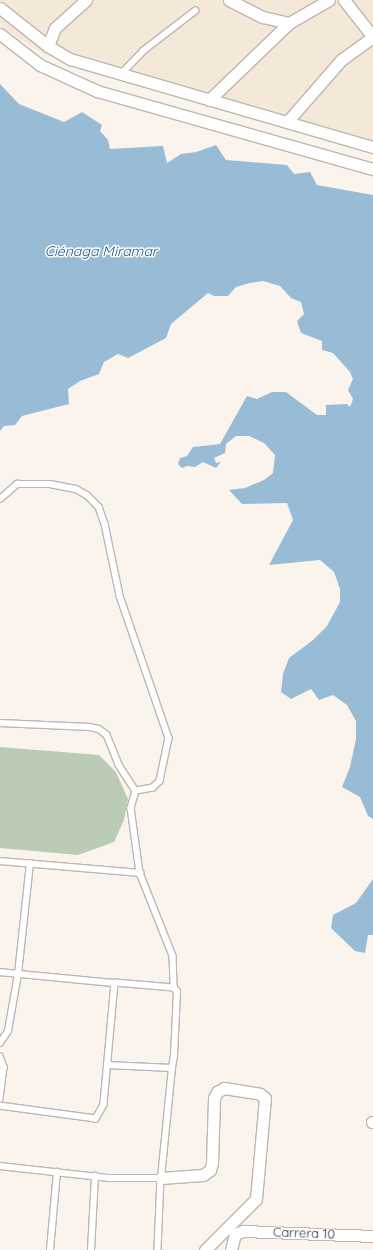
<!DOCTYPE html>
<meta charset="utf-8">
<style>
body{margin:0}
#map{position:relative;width:373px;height:1250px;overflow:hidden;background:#fbf4ec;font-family:Quicksand,sans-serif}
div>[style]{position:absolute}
.built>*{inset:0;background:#f4e8d9}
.green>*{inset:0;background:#baccb5}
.water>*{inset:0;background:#99bcd6}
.roads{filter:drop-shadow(1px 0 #beb7af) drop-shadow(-1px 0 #beb7af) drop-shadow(0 1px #beb7af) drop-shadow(0 -1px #beb7af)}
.lane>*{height:5.5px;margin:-2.75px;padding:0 2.75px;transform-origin:2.75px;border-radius:2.75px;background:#fff}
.street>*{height:11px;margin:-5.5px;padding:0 5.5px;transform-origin:5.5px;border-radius:5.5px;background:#fff}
span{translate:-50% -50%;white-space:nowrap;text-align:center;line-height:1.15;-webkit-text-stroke:3px #fff;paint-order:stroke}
.street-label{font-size:13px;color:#302e2a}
.water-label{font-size:14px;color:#1c5579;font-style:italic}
</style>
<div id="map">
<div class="built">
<i style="clip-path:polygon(0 0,373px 0,373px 150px,45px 55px,0 26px)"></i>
</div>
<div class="green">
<i style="clip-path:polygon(0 747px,99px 755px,116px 772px,128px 799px,124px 820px,114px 842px,78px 855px,0 848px)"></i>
</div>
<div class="water">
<i style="clip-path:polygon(0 84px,19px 104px,64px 122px,82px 112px,102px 125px,100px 131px,108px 140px,110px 149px,163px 146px,167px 163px,181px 154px,196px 152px,216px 145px,226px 160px,287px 165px,294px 174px,310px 172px,317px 185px,373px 195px,373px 819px,368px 816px,360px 797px,342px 787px,350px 767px,356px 739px,356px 721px,347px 705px,333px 695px,319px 700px,311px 689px,291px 699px,281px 692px,283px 674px,289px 658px,313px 640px,327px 626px,340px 602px,340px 589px,334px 572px,320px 560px,269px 565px,293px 520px,287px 503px,242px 504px,229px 490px,245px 488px,264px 480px,273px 473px,275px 455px,264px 443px,249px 436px,236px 436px,226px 444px,225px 453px,214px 458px,216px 463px,221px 462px,216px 468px,203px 462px,195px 467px,187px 466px,182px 468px,178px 464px,180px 458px,187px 456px,193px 447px,220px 444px,247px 396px,257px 399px,272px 392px,286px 392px,317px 415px,326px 415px,326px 405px,347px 404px,350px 407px,353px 399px,348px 390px,353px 379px,350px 372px,333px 353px,322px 350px,322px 341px,301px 333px,297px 321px,304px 314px,301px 302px,291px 298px,280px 286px,263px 281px,250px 283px,236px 287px,228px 296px,214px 296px,208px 293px,171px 324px,166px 338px,128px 358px,118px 354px,104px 362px,99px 374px,80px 381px,68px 389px,69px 404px,22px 416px,15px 425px,4px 426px,0 431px)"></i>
<i style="clip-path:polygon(373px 879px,373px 935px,368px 935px,365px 953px,355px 951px,331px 928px,333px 915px,356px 903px)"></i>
</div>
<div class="roads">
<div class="lane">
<i style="left:121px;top:74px;width:32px;rotate:-46deg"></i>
<i style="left:143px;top:51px;width:66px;rotate:-37.6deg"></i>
<i style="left:0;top:499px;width:23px;rotate:-41deg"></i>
<i style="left:17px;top:484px;width:33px"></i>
<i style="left:50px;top:484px;width:26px;rotate:11deg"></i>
<i style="left:76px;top:489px;width:13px;rotate:29deg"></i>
<i style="left:87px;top:495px;width:17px;rotate:45deg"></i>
<i style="left:99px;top:507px;width:18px;rotate:71deg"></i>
<i style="left:105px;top:524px;width:74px;rotate:78.2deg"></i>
<i style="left:120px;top:596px;width:150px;rotate:71deg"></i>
<i style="left:169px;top:738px;width:44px;rotate:101.8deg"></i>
<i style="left:160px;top:781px;width:10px;rotate:135deg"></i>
<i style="left:153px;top:788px;width:17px;rotate:170deg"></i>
<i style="left:0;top:723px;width:90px;rotate:2.5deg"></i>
<i style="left:90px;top:727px;width:9px;rotate:13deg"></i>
<i style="left:99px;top:729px;width:10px;rotate:37deg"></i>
<i style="left:107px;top:735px;width:32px;rotate:68deg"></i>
<i style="left:119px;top:765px;width:31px;rotate:57deg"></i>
<i style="left:136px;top:791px;width:18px;rotate:106deg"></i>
<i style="left:131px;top:808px;width:66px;rotate:82.1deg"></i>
<i style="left:0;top:861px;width:141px;rotate:4.9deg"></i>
<i style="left:140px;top:873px;width:89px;rotate:68.3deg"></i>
<i style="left:173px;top:956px;width:32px;rotate:88deg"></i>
<i style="left:0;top:972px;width:116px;rotate:5.5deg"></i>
<i style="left:115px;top:983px;width:122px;rotate:95.2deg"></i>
<i style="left:104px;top:1105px;width:16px;rotate:120deg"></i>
<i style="left:96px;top:1119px;width:97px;rotate:-172.3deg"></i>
<i style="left:0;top:1043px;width:14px;rotate:-56deg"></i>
<i style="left:8px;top:1031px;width:58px;rotate:-80deg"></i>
<i style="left:18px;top:974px;width:111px;rotate:-83.8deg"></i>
<i style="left:0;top:1056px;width:12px;rotate:70deg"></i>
<i style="left:4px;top:1067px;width:32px;rotate:97deg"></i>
<i style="left:107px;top:1065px;width:65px;rotate:2.6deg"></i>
<i style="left:172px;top:1068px;width:12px;rotate:-81deg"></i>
<i style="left:174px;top:1056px;width:64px;rotate:-87.3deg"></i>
<i style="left:177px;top:992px;width:5px;rotate:-127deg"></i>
<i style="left:174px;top:988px;width:59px;rotate:-175.2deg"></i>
<i style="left:0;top:1166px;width:110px;rotate:6.3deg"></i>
<i style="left:109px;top:1178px;width:52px"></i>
<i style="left:161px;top:1178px;width:72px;rotate:92.4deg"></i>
<i style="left:161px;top:1178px;width:111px;rotate:-84.3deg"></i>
<i style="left:50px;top:1250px;width:78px;rotate:-84.9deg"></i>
<i style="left:91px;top:1250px;width:74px;rotate:-86.9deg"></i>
</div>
<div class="street">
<i style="left:229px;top:0;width:38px;rotate:27deg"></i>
<i style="left:263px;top:17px;width:27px;rotate:13deg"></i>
<i style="left:289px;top:23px;width:46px;rotate:-29.9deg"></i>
<i style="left:344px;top:0;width:47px;rotate:51.9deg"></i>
<i style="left:0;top:8px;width:61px;rotate:38.4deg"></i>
<i style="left:48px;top:46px;width:26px;rotate:31deg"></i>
<i style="left:70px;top:59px;width:316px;rotate:16.2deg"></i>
<i style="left:0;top:34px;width:51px;rotate:37.8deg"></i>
<i style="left:40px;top:65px;width:63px;rotate:24.5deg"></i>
<i style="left:97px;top:91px;width:287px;rotate:15.8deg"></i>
<i style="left:48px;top:46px;width:19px;rotate:-69deg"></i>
<i style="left:55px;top:28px;width:42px;rotate:-42.1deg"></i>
<i style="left:209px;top:100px;width:111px;rotate:-43.9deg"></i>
<i style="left:287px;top:122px;width:82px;rotate:-48.9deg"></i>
<i style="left:341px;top:60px;width:39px;rotate:-36deg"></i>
<i style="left:372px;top:1122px;width:1px"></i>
<i style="left:161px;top:1178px;width:42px;rotate:-4.1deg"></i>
<i style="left:203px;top:1175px;width:9px;rotate:-36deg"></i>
<i style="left:210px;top:1170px;width:7px;rotate:-74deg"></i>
<i style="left:212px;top:1163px;width:65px;rotate:-88.2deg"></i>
<i style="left:214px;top:1098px;width:7px;rotate:-63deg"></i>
<i style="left:217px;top:1092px;width:8px;rotate:-30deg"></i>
<i style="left:224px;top:1088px;width:36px;rotate:9deg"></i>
<i style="left:260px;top:1094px;width:6px;rotate:39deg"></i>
<i style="left:265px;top:1098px;width:101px;rotate:95.1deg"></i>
<i style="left:256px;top:1199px;width:72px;rotate:135deg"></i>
<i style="left:231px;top:1250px;width:16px;rotate:-76deg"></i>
<i style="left:235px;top:1234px;width:9px;rotate:-21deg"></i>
<i style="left:243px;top:1231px;width:130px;rotate:2.2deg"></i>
</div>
</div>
<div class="street-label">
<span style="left:304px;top:1233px;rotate:2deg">Carrera 10</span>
</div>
<div class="water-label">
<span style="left:101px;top:251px">Ciénaga Miramar</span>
</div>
</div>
